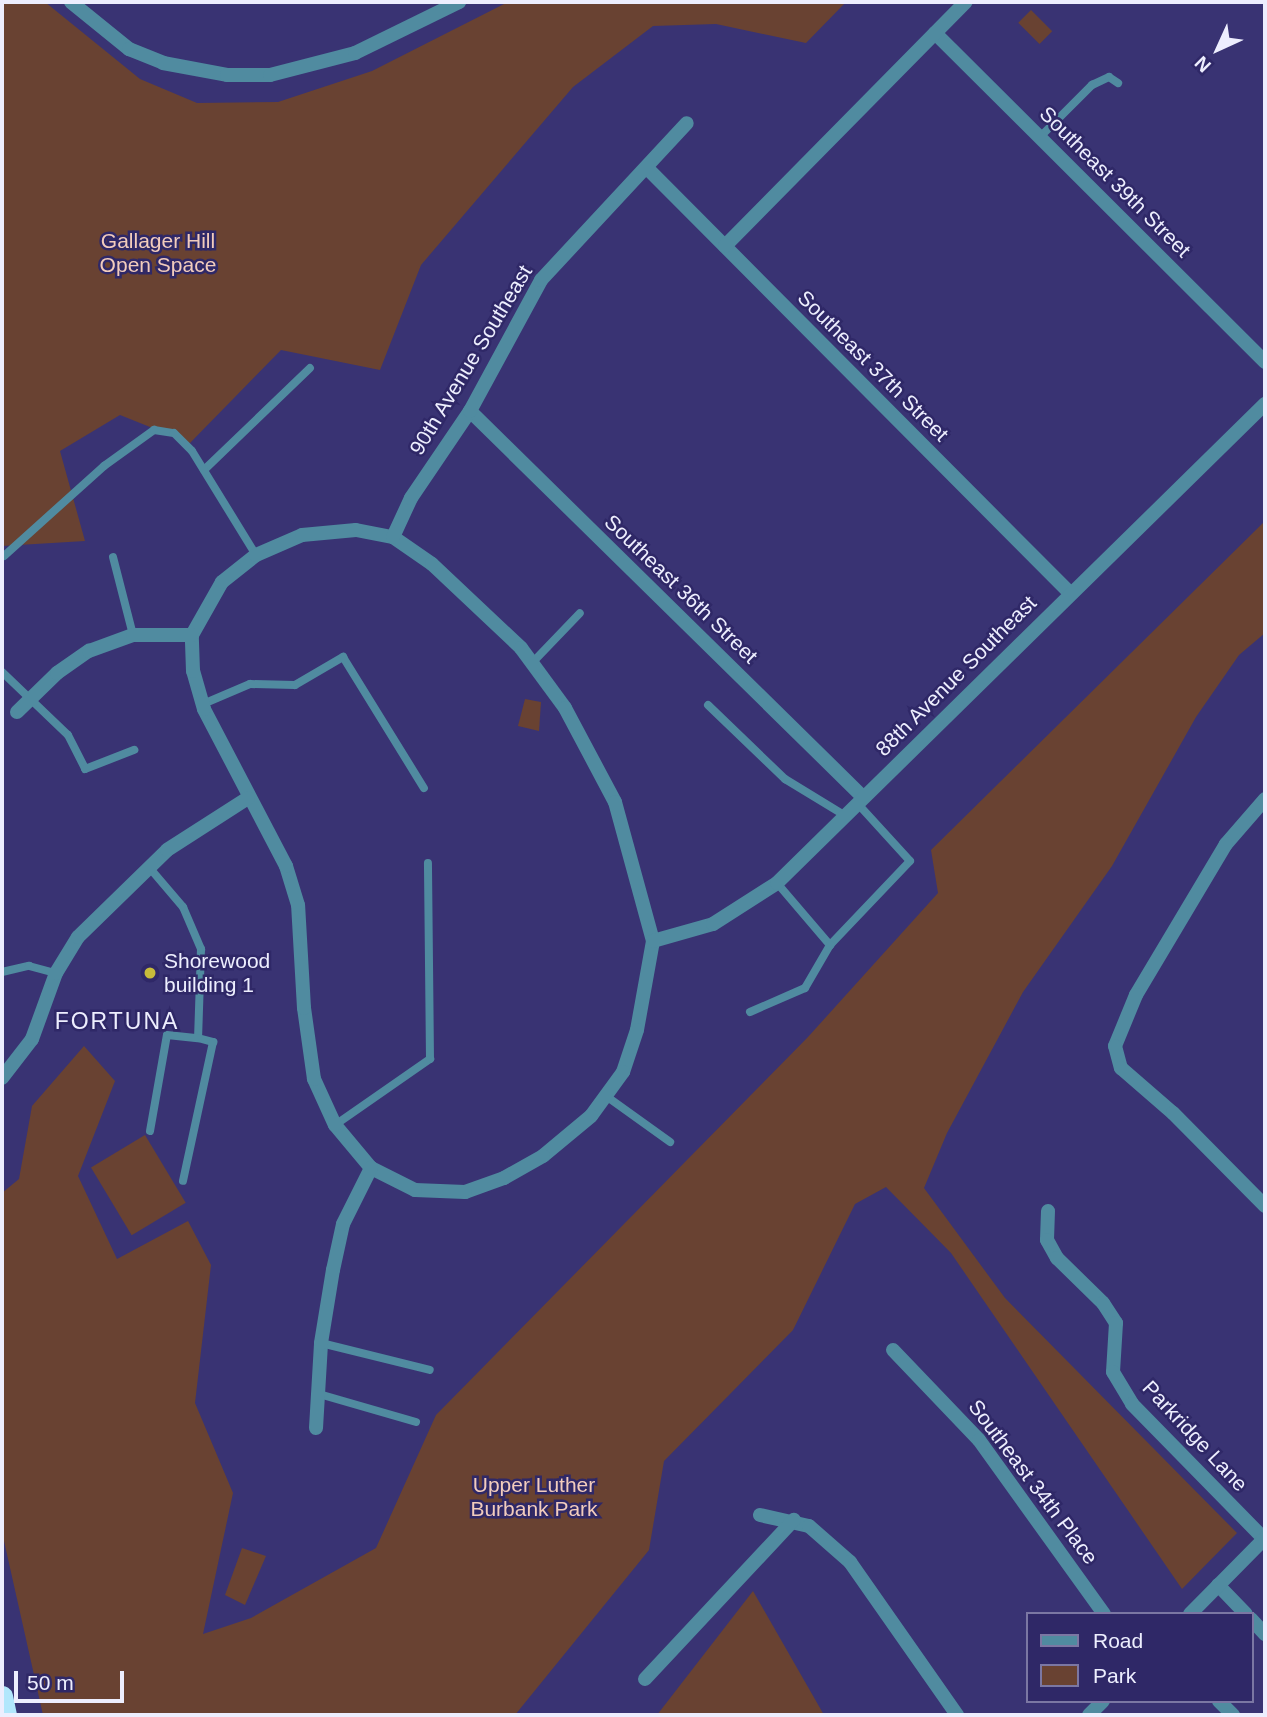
<!DOCTYPE html>
<style>
body{margin:0}
#map{position:relative;width:1267px;height:1717px;overflow:hidden;background:#393373;font-family:Helvetica,sans-serif}
div>[style]{position:absolute}
.green>*{inset:0;background:#694232;transform-origin:0 0}
.service>*{height:8px;margin:-4px;padding:0 4px;transform-origin:4px;border-radius:4px;background:#508ba0}
.minor>*{height:14px;margin:-7px;padding:0 7px;transform-origin:7px;border-radius:7px;background:#508ba0}
.tertiary>*{height:14px;margin:-7px;padding:0 7px;transform-origin:7px;border-radius:7px;background:#508ba0}
.motorway>*{height:21px;margin:-10.5px;padding:0 10.5px;transform-origin:10.5px;border-radius:10.5px;background:#b2e7fc}
.dots>*{width:19px;height:19px;translate:-50% -50%;box-sizing:border-box;border:4px solid #2f2867;border-radius:50%}
span{translate:-50% -50%;white-space:nowrap;text-align:center;line-height:1.15;-webkit-text-stroke:5px #2f2867;paint-order:stroke}
.street-label{font-size:21px;color:#edeefe}
.park-label{font-size:21px;color:#f2ccbc}
.poi-label{font-size:21px;color:#edeefe}
.left{translate:0 -50%;text-align:left}
.neighbourhood-label{font-size:23px;color:#edeefe;letter-spacing:2px}
.frame{position:absolute;inset:0;border:4px solid #edeefe;pointer-events:none}
.legend{position:absolute;left:1026px;top:1612px;width:228px;height:91px;box-sizing:border-box;background:#2f2867;border:2px solid #7b77a3;margin:0;padding:9px 12px;list-style:none;font-size:21px;color:#edeefe}
.legend li{display:flex;align-items:center;gap:14px;height:35px}
.legend b{width:35px;border:2px solid #7b77a3}
.north{position:absolute;left:1183px;top:14px;width:70px;height:70px;-webkit-text-stroke:5px #2f2867;paint-order:stroke;rotate:225deg;font-size:19px;font-weight:700;line-height:28px;text-align:center;color:#edeefe}
.north::after{content:'';display:block;margin:auto;width:24px;height:32px;background:#edeefe;clip-path:polygon(50% 0,100% 100%,50% 72%,0 100%)}
.scale{position:absolute;left:14px;top:1671px;width:110px;height:32px;box-sizing:border-box;border:4px solid #edeefe;border-top:0;padding-left:9px;font-size:21px;line-height:24px;white-space:nowrap;color:#edeefe;-webkit-text-stroke:5px #2f2867;paint-order:stroke}
</style>
<div id="map">
<div class="green">
<i style="clip-path:polygon(2px 2px,45px 2px,140px 79px,197px 103px,278px 102px,372px 71px,508px 2px,846px 2px,806px 43px,716px 24px,653px 26px,573px 87px,421px 265px,380px 370px,281px 350px,190px 443px,120px 415px,60px 451px,85px 541px,2px 546px)"></i>
<i style="left:1031px;top:10px;width:30px;height:18px;rotate:45deg"></i>
<i style="clip-path:polygon(1265px 521px,1265px 633px,1239px 655px,1196px 717px,1112px 866px,1023px 992px,947px 1133px,924px 1188px,1005px 1298px,1237px 1533px,1182px 1589px,951px 1253px,886px 1187px,855px 1204px,793px 1330px,664px 1461px,649px 1550px,515px 1715px,43px 1715px,2px 1532px,2px 1193px,19px 1179px,32px 1106px,84px 1046px,115px 1081px,78px 1176px,117px 1259px,188px 1221px,211px 1265px,195px 1403px,233px 1493px,203px 1634px,251px 1618px,376px 1548px,436px 1415px,808px 1037px,938px 893px,931px 850px)"></i>
<i style="clip-path:polygon(525px 699px,541px 702px,539px 731px,518px 726px)"></i>
<i style="left:145px;top:1135px;width:79px;height:63px;rotate:59deg"></i>
<i style="clip-path:polygon(242px 1548px,266px 1556px,245px 1605px,225px 1595px)"></i>
<i style="clip-path:polygon(753px 1591px,824px 1715px,657px 1715px)"></i>
</div>
<div class="service">
<i style="left:1040px;top:137px;width:74px;rotate:-45deg"></i>
<i style="left:1092px;top:85px;width:19px;rotate:-25deg"></i>
<i style="left:1109px;top:77px;width:11px;rotate:34deg"></i>
<i style="left:204px;top:470px;width:147px;rotate:-43.9deg"></i>
<i style="left:4px;top:556px;width:135px;rotate:-42deg"></i>
<i style="left:104px;top:466px;width:62px;rotate:-35.8deg"></i>
<i style="left:154px;top:430px;width:20px;rotate:9deg"></i>
<i style="left:174px;top:433px;width:25px;rotate:45deg"></i>
<i style="left:192px;top:451px;width:122px;rotate:58.4deg"></i>
<i style="left:113px;top:557px;width:81px;rotate:75.6deg"></i>
<i style="left:532px;top:663px;width:69px;rotate:-46.2deg"></i>
<i style="left:2px;top:672px;width:91px;rotate:43.7deg"></i>
<i style="left:68px;top:735px;width:38px;rotate:63deg"></i>
<i style="left:85px;top:769px;width:53px;rotate:-21.2deg"></i>
<i style="left:203px;top:704px;width:51px;rotate:-23.1deg"></i>
<i style="left:250px;top:684px;width:45px;rotate:1.3deg"></i>
<i style="left:295px;top:685px;width:56px;rotate:-30.3deg"></i>
<i style="left:343px;top:657px;width:154px;rotate:58.3deg"></i>
<i style="left:708px;top:705px;width:107px;rotate:43.9deg"></i>
<i style="left:785px;top:779px;width:69px;rotate:31.4deg"></i>
<i style="left:148px;top:866px;width:54px;rotate:49.5deg"></i>
<i style="left:183px;top:907px;width:46px;rotate:66.8deg"></i>
<i style="left:201px;top:949px;width:89px;rotate:91.9deg"></i>
<i style="left:198px;top:1038px;width:16px;rotate:15deg"></i>
<i style="left:213px;top:1042px;width:142px;rotate:102.2deg"></i>
<i style="left:777px;top:883px;width:82px;rotate:49.5deg"></i>
<i style="left:830px;top:945px;width:116px;rotate:-46.4deg"></i>
<i style="left:910px;top:861px;width:79px;rotate:-132.4deg"></i>
<i style="left:2px;top:972px;width:28px;rotate:-13deg"></i>
<i style="left:29px;top:966px;width:28px;rotate:15deg"></i>
<i style="left:750px;top:1012px;width:60px;rotate:-23.6deg"></i>
<i style="left:805px;top:988px;width:50px;rotate:-59.8deg"></i>
<i style="left:606px;top:1096px;width:79px;rotate:35.7deg"></i>
<i style="left:335px;top:1125px;width:116px;rotate:-34.8deg"></i>
<i style="left:430px;top:1059px;width:196px;rotate:-90.6deg"></i>
<i style="left:150px;top:1131px;width:97px;rotate:-80deg"></i>
<i style="left:167px;top:1035px;width:31px;rotate:6deg"></i>
<i style="left:321px;top:1343px;width:112px;rotate:13.9deg"></i>
<i style="left:319px;top:1394px;width:101px;rotate:16.1deg"></i>
</div>
<div class="minor">
<i style="left:935px;top:33px;width:466px;rotate:44.9deg"></i>
<i style="left:647px;top:168px;width:600px;rotate:45.14deg"></i>
<i style="left:725px;top:246px;width:343px;rotate:-45.4deg"></i>
<i style="left:470px;top:411px;width:551px;rotate:44.49deg"></i>
<i style="left:356px;top:530px;width:38px;rotate:11deg"></i>
<i style="left:393px;top:537px;width:47px;rotate:34.7deg"></i>
<i style="left:432px;top:564px;width:122px;rotate:43.3deg"></i>
<i style="left:521px;top:648px;width:74px;rotate:53.7deg"></i>
<i style="left:565px;top:708px;width:106px;rotate:62deg"></i>
<i style="left:615px;top:802px;width:144px;rotate:74.7deg"></i>
<i style="left:653px;top:941px;width:90px;rotate:100.2deg"></i>
<i style="left:637px;top:1030px;width:44px;rotate:108.4deg"></i>
<i style="left:623px;top:1072px;width:54px;rotate:126deg"></i>
<i style="left:591px;top:1116px;width:62px;rotate:140.2deg"></i>
<i style="left:543px;top:1156px;width:45px;rotate:150.6deg"></i>
<i style="left:504px;top:1178px;width:41px;rotate:160.3deg"></i>
<i style="left:465px;top:1192px;width:50px;rotate:-177.7deg"></i>
<i style="left:415px;top:1190px;width:49px;rotate:-153.4deg"></i>
<i style="left:371px;top:1168px;width:56px;rotate:-129.9deg"></i>
<i style="left:335px;top:1125px;width:51px;rotate:-114.5deg"></i>
<i style="left:314px;top:1079px;width:72px;rotate:-98deg"></i>
<i style="left:304px;top:1008px;width:103px;rotate:-93.3deg"></i>
<i style="left:298px;top:905px;width:41px;rotate:-107.1deg"></i>
<i style="left:286px;top:866px;width:177px;rotate:-117.6deg"></i>
<i style="left:204px;top:709px;width:40px;rotate:-106deg"></i>
<i style="left:193px;top:671px;width:36px;rotate:-92deg"></i>
<i style="left:192px;top:635px;width:61px;rotate:-60.5deg"></i>
<i style="left:222px;top:582px;width:43px;rotate:-38.5deg"></i>
<i style="left:256px;top:555px;width:50px;rotate:-23.5deg"></i>
<i style="left:302px;top:535px;width:54px;rotate:-5.3deg"></i>
<i style="left:393px;top:537px;width:43px;rotate:-65.2deg"></i>
<i style="left:411px;top:498px;width:105px;rotate:-55.9deg"></i>
<i style="left:470px;top:411px;width:149px;rotate:-61.5deg"></i>
<i style="left:541px;top:280px;width:214px;rotate:-47.1deg"></i>
<i style="left:17px;top:712px;width:56px;rotate:-44.3deg"></i>
<i style="left:57px;top:673px;width:39px;rotate:-35deg"></i>
<i style="left:89px;top:651px;width:47px;rotate:-20deg"></i>
<i style="left:133px;top:635px;width:59px"></i>
<i style="left:1265px;top:799px;width:60px;rotate:130.9deg"></i>
<i style="left:1226px;top:844px;width:176px;rotate:120.8deg"></i>
<i style="left:1136px;top:995px;width:55px;rotate:112.4deg"></i>
<i style="left:1115px;top:1046px;width:23px;rotate:75deg"></i>
<i style="left:1121px;top:1068px;width:69px;rotate:40.9deg"></i>
<i style="left:1173px;top:1113px;width:131px;rotate:45.3deg"></i>
<i style="left:653px;top:941px;width:62px;rotate:-15.8deg"></i>
<i style="left:713px;top:924px;width:76px;rotate:-32.6deg"></i>
<i style="left:777px;top:883px;width:684px;rotate:-44.47deg"></i>
<i style="left:2px;top:1078px;width:49px;rotate:-52.4deg"></i>
<i style="left:32px;top:1039px;width:70px;rotate:-70deg"></i>
<i style="left:56px;top:973px;width:42px;rotate:-58.6deg"></i>
<i style="left:78px;top:937px;width:124px;rotate:-44.3deg"></i>
<i style="left:167px;top:850px;width:96px;rotate:-32.7deg"></i>
<i style="left:1048px;top:1211px;width:29px;rotate:92deg"></i>
<i style="left:1047px;top:1240px;width:21px;rotate:61deg"></i>
<i style="left:1057px;top:1258px;width:64px;rotate:44.4deg"></i>
<i style="left:1103px;top:1303px;width:24px;rotate:57deg"></i>
<i style="left:1116px;top:1323px;width:49px;rotate:93.5deg"></i>
<i style="left:1113px;top:1372px;width:37px;rotate:59deg"></i>
<i style="left:1132px;top:1404px;width:189px;rotate:45.6deg"></i>
<i style="left:893px;top:1350px;width:124px;rotate:46.3deg"></i>
<i style="left:979px;top:1440px;width:214px;rotate:54.3deg"></i>
<i style="left:316px;top:1428px;width:85px;rotate:-86.6deg"></i>
<i style="left:321px;top:1343px;width:74px;rotate:-80.7deg"></i>
<i style="left:333px;top:1270px;width:47px;rotate:-77.7deg"></i>
<i style="left:343px;top:1224px;width:63px;rotate:-63.4deg"></i>
<i style="left:760px;top:1515px;width:50px;rotate:12.7deg"></i>
<i style="left:809px;top:1526px;width:55px;rotate:41.3deg"></i>
<i style="left:850px;top:1562px;width:187px;rotate:55deg"></i>
<i style="left:1218px;top:1585px;width:40px;rotate:46deg"></i>
<i style="left:1190px;top:1614px;width:107px;rotate:-45.4deg"></i>
<i style="left:1251px;top:1619px;width:21px;rotate:47deg"></i>
<i style="left:645px;top:1679px;width:218px;rotate:-46.9deg"></i>
<i style="left:1219px;top:1701px;width:20px;rotate:45deg"></i>
<i style="left:1089px;top:1715px;width:20px;rotate:-45deg"></i>
</div>
<div class="tertiary">
<i style="left:71px;top:2px;width:75px;rotate:39deg"></i>
<i style="left:129px;top:49px;width:37px;rotate:22deg"></i>
<i style="left:163px;top:63px;width:65px;rotate:10.6deg"></i>
<i style="left:227px;top:75px;width:43px"></i>
<i style="left:270px;top:75px;width:88px;rotate:-14.5deg"></i>
<i style="left:355px;top:53px;width:116px;rotate:-26.1deg"></i>
</div>
<div class="motorway">
<i style="left:2px;top:1696px;width:19px;rotate:78deg"></i>
</div>
<div class="dots">
<i style="left:150px;top:973px;background:#c7bb3b"></i>
</div>
<div class="street-label">
<span style="left:1115px;top:182px;rotate:45deg">Southeast 39th Street</span>
<span style="left:471px;top:360px;rotate:-59deg">90th Avenue Southeast</span>
<span style="left:873px;top:366px;rotate:45deg">Southeast 37th Street</span>
<span style="left:681px;top:589px;rotate:44deg">Southeast 36th Street</span>
<span style="left:956px;top:676px;rotate:-45deg">88th Avenue Southeast</span>
<span style="left:1195px;top:1436px;rotate:47deg">Parkridge Lane</span>
<span style="left:1033px;top:1482px;rotate:53deg">Southeast 34th Place</span>
</div>
<div class="park-label">
<span style="left:158px;top:253px">Gallager Hill<br>Open Space</span>
<span style="left:534px;top:1497px">Upper Luther<br>Burbank Park</span>
</div>
<div class="poi-label">
<span class="left" style="left:164px;top:973px">Shorewood<br>building 1</span>
</div>
<div class="neighbourhood-label">
<span style="left:117px;top:1021px">FORTUNA</span>
</div>
<div class="frame"></div>
<ul class="legend">
<li><b style="height:9px;background:#508ba0"></b>Road</li>
<li><b style="height:19px;background:#694232"></b>Park</li>
</ul>
<div class="north">N</div>
<div class="scale">50 m</div>
</div>
